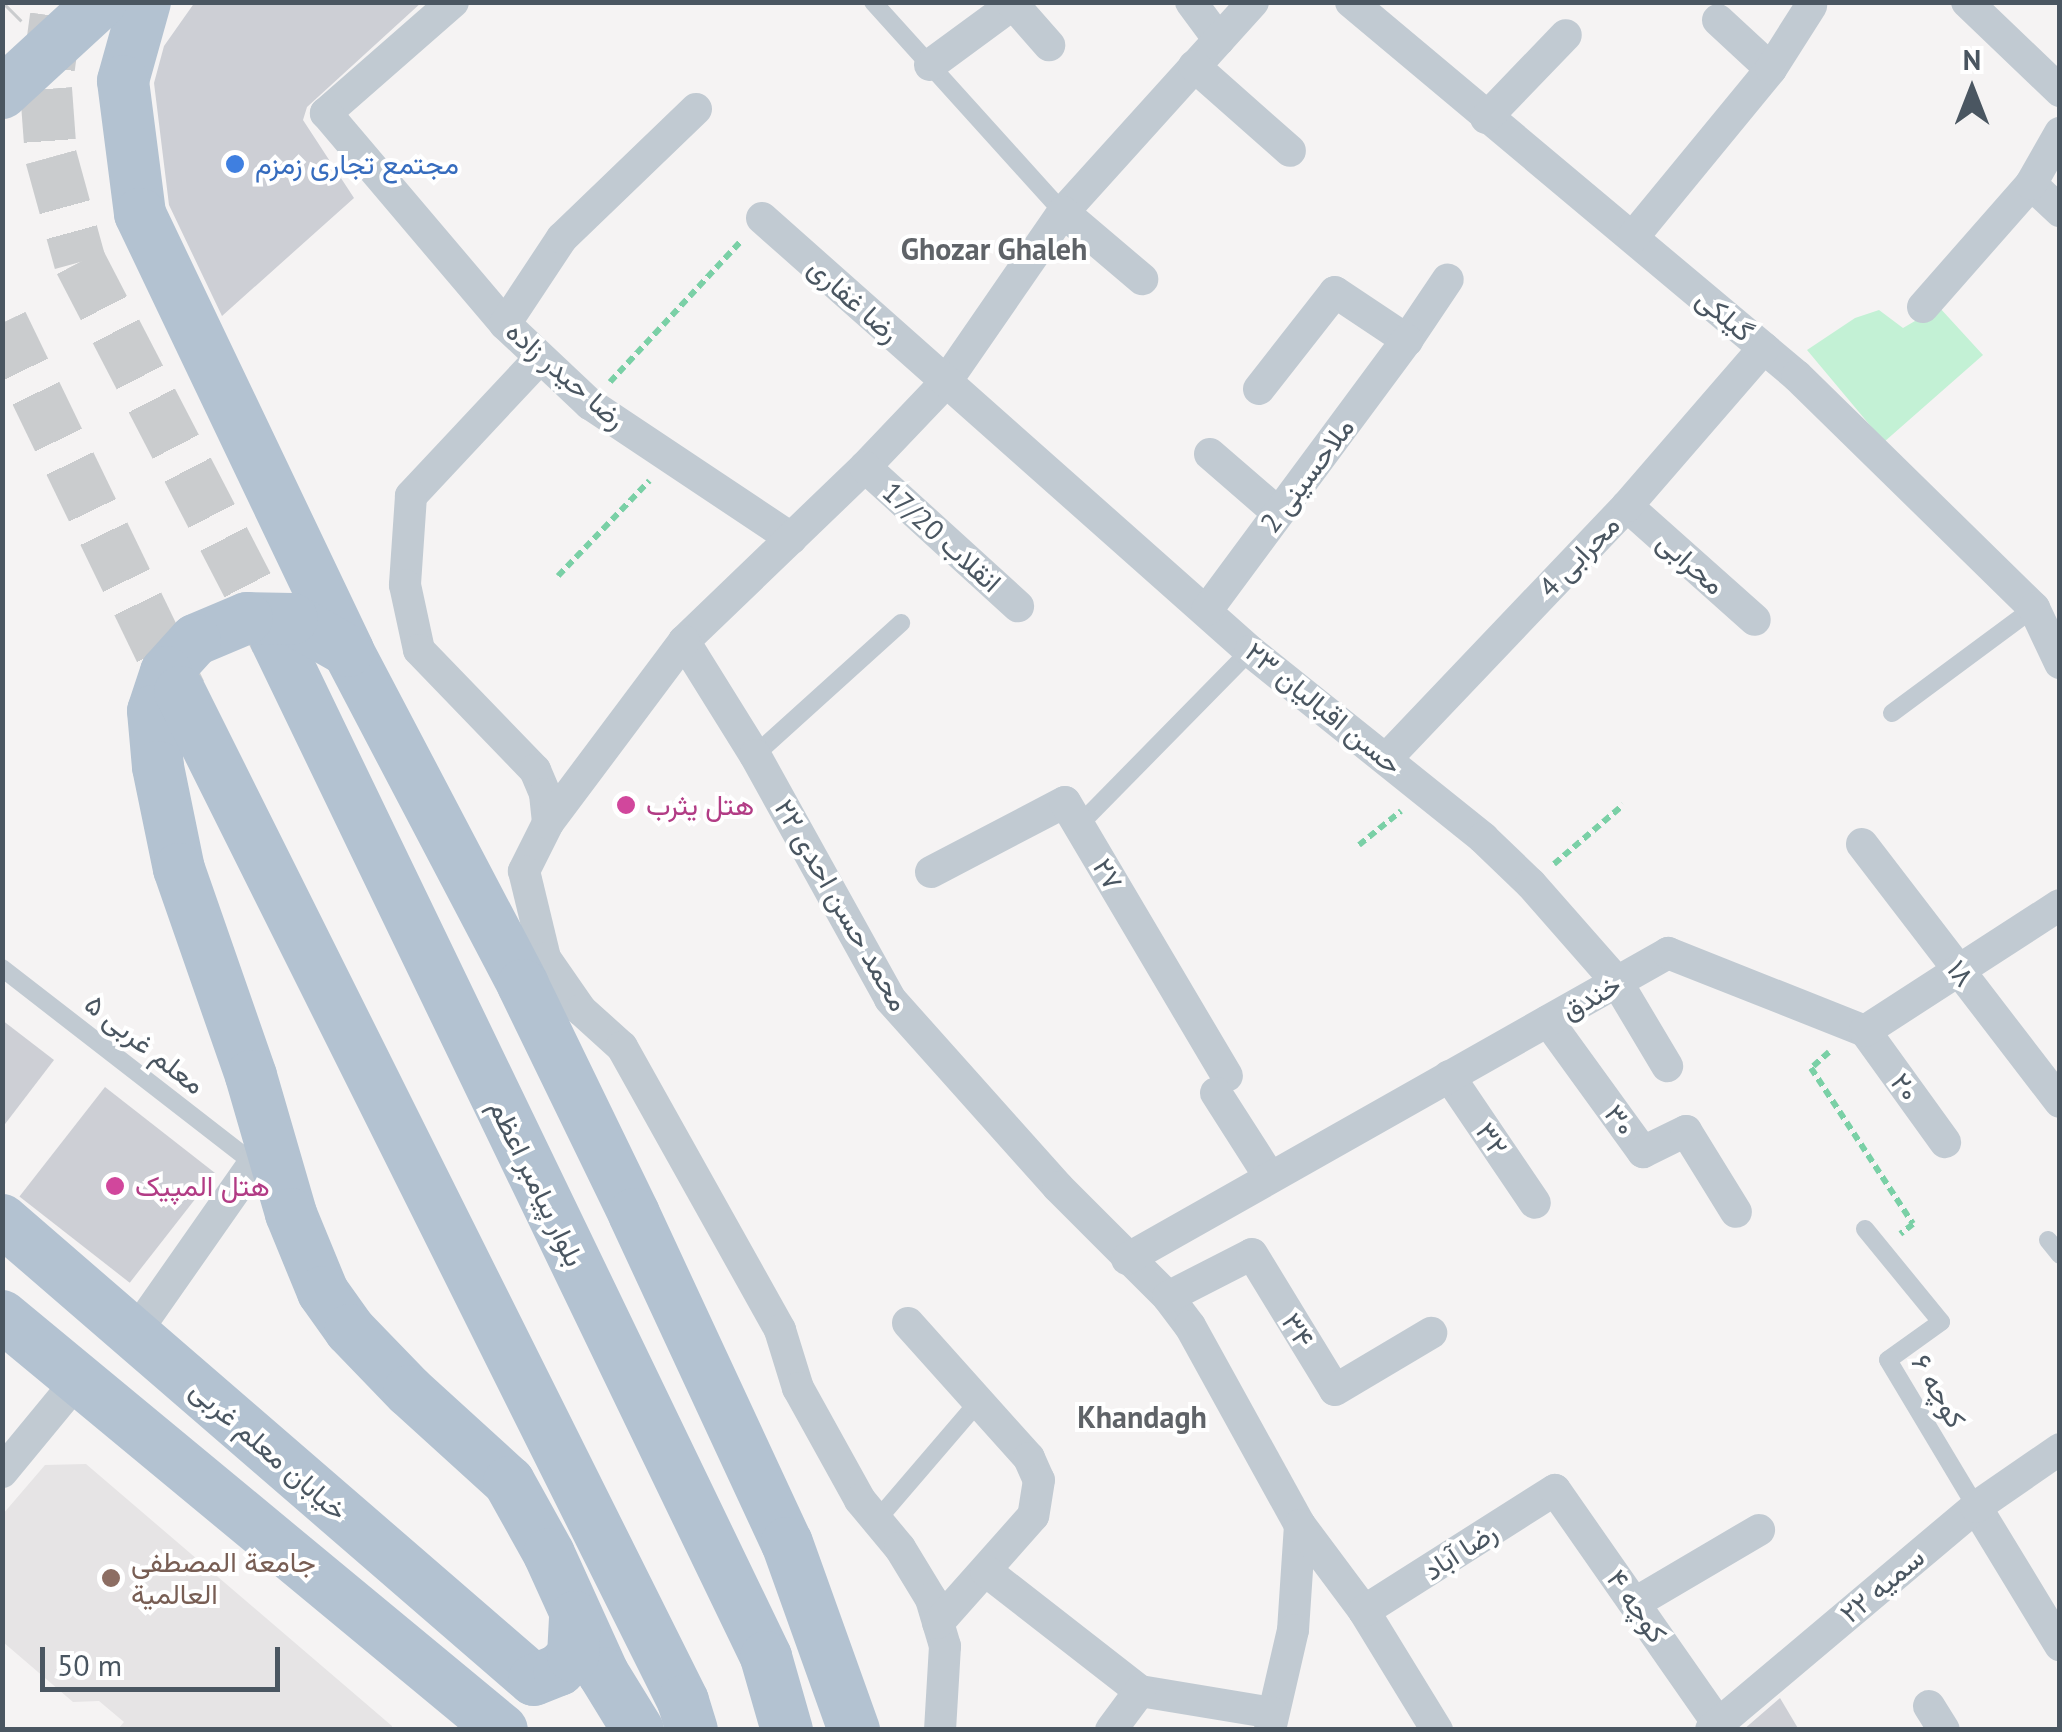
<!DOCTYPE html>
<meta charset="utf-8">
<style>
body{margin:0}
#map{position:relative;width:2062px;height:1732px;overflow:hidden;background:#f5f3f3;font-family:"PT Sans",Vazirmatn,sans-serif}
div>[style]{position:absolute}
.education>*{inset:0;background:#e6e4e5}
.green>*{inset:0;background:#c3f1d5}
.building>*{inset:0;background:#cdcfd5;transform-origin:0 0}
.primary-tunnel>*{height:52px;margin-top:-26px;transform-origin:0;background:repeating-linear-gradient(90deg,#caccce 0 52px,transparent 0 78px)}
.path>*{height:6px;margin-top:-3px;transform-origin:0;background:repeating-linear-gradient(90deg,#7ad0a6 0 8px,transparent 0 13px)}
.lane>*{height:18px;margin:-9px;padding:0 9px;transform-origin:9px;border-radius:9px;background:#c1cad2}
.street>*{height:32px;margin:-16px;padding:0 16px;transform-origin:16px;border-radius:16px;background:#c1cad2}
.primary>*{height:52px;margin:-26px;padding:0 26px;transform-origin:26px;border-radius:26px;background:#b3c2d1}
.dots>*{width:28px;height:28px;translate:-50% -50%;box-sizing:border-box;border:5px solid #fff;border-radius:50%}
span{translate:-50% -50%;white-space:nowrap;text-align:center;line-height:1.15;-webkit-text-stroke:8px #fff;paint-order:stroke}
.shop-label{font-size:28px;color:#366cbe}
.left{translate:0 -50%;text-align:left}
.street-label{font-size:28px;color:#4a5661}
.hotel-label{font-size:28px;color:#b23c85}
.education-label{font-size:28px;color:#785e54}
.neighbourhood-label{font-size:30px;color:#5f6368;font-weight:700}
.frame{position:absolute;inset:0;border:5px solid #4a5661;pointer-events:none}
.north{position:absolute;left:1922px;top:40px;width:100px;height:100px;-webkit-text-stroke:8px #fff;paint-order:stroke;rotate:0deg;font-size:28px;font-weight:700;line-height:40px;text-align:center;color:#4a5661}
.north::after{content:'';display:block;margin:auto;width:35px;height:45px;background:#4a5661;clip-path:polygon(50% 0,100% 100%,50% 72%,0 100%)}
.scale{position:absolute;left:40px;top:1647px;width:240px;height:45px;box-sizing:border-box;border:5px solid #4a5661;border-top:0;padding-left:12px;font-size:30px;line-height:35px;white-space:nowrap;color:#4a5661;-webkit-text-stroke:8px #fff;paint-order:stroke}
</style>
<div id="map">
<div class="education">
<i style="clip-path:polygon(86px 1464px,392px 1726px,392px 1729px,118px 1729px,124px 1722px,99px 1701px,73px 1702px,3px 1642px,3px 1514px,45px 1465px)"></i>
</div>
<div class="green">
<i style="clip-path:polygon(1939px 307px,1983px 355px,1884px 442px,1807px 350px,1855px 318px,1879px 310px,1903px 328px)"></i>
</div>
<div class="building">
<i style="clip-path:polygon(195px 2px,422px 2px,307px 107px,303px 120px,354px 198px,222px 316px,169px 205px,154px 83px,164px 46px)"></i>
<i style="clip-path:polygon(2px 1020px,54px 1060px,2px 1128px)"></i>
<i style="left:105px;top:1087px;width:140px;height:139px;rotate:38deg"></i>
<i style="clip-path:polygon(1780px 1698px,1799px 1730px,1743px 1730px)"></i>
</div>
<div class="primary-tunnel">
<i style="left:2px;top:4px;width:3px;rotate:-45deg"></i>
<i style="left:56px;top:16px;width:74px;rotate:97.8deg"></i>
<i style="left:46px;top:89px;width:68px;rotate:85.8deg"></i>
<i style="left:51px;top:157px;width:109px;rotate:74.6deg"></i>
<i style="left:80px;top:262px;width:426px;rotate:62.6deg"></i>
<i style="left:2px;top:323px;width:410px;rotate:64.2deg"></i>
</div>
<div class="path">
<i style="left:610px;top:382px;width:192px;rotate:-47.1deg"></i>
<i style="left:558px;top:576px;width:132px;rotate:-46.2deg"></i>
<i style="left:1359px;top:845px;width:54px;rotate:-39deg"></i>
<i style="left:1554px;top:864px;width:91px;rotate:-40.5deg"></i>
<i style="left:1829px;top:1052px;width:24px;rotate:138deg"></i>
<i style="left:1811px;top:1068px;width:186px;rotate:56.8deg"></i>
<i style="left:1913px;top:1224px;width:16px;rotate:142deg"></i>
</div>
<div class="lane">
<i style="left:873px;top:2px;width:283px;rotate:47.9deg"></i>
<i style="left:1892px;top:713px;width:177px;rotate:-36.5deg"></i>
<i style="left:755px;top:755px;width:197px;rotate:-42.1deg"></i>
<i style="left:1080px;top:824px;width:243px;rotate:-45.5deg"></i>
<i style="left:2px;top:968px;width:318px;rotate:37.8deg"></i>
<i style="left:1865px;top:1229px;width:120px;rotate:50.7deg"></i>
<i style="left:1941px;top:1322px;width:65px;rotate:144.4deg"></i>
<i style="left:1888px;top:1360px;width:171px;rotate:59.1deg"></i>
<i style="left:2048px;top:1240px;width:19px;rotate:51deg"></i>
<i style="left:877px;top:1520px;width:155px;rotate:-49.4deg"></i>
</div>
<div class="street">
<i style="left:453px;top:2px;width:169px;rotate:138.8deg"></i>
<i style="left:326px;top:113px;width:277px;rotate:49.7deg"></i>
<i style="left:505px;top:324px;width:117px;rotate:43.3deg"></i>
<i style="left:590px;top:404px;width:242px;rotate:33.7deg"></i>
<i style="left:1191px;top:2px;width:47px;rotate:53.6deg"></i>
<i style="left:1253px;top:2px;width:283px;rotate:132.1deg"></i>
<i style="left:1063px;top:212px;width:208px;rotate:124.6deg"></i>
<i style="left:945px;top:383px;width:116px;rotate:133.6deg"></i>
<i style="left:865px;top:467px;width:251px;rotate:136.1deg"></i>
<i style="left:684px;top:641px;width:134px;rotate:58.1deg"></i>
<i style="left:755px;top:755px;width:279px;rotate:61deg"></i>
<i style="left:890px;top:999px;width:252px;rotate:48.2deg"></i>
<i style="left:1058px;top:1187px;width:156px;rotate:45deg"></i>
<i style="left:1168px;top:1297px;width:36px;rotate:53deg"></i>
<i style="left:1190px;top:1326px;width:227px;rotate:61.1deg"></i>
<i style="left:1300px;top:1525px;width:105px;rotate:93.8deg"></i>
<i style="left:1293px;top:1630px;width:103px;rotate:103deg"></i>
<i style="left:1351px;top:2px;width:582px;rotate:39.98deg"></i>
<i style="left:1797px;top:376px;width:332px;rotate:44.4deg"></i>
<i style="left:2034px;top:608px;width:61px;rotate:64.7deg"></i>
<i style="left:1967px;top:2px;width:129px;rotate:43.7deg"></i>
<i style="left:1718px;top:20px;width:72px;rotate:42.8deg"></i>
<i style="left:930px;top:65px;width:103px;rotate:-36.3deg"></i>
<i style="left:1013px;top:4px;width:55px;rotate:48.7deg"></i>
<i style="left:1194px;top:66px;width:128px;rotate:41.5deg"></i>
<i style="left:1486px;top:118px;width:115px;rotate:-46.1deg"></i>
<i style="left:2031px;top:184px;width:40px;rotate:43deg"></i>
<i style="left:1063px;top:212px;width:104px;rotate:40.3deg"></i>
<i style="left:762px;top:218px;width:652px;rotate:41.58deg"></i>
<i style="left:1250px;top:651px;width:299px;rotate:38.7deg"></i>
<i style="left:1483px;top:838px;width:66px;rotate:43.8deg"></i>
<i style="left:1531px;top:884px;width:130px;rotate:48.7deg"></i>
<i style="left:1617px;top:982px;width:98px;rotate:59.2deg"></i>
<i style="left:1633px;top:237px;width:217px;rotate:-50.6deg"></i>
<i style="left:1771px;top:69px;width:75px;rotate:-57.6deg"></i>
<i style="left:1923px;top:307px;width:164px;rotate:-48.7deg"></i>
<i style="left:2031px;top:184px;width:59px;rotate:-60.4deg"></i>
<i style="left:505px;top:324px;width:103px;rotate:-56.5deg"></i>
<i style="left:562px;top:238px;width:186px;rotate:-43.9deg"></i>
<i style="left:540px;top:358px;width:189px;rotate:133.1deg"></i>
<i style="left:411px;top:496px;width:89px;rotate:93.9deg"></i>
<i style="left:405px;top:585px;width:66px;rotate:77.8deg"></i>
<i style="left:419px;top:650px;width:167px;rotate:46deg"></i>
<i style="left:535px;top:770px;width:26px;rotate:67deg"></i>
<i style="left:545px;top:794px;width:29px;rotate:84deg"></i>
<i style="left:548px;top:823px;width:54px;rotate:116.6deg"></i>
<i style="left:524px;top:871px;width:89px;rotate:76.4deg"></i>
<i style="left:545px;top:958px;width:63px;rotate:55.3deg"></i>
<i style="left:581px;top:1010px;width:55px;rotate:42.1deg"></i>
<i style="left:622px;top:1047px;width:324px;rotate:60.8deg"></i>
<i style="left:780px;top:1330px;width:61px;rotate:72.8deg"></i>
<i style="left:798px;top:1388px;width:128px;rotate:61deg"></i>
<i style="left:860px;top:1500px;width:62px;rotate:50.2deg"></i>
<i style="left:900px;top:1548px;width:60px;rotate:58.7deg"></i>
<i style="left:931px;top:1599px;width:49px;rotate:73.4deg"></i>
<i style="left:945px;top:1646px;width:84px;rotate:93.4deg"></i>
<i style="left:1259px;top:389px;width:123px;rotate:-51.9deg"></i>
<i style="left:1335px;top:292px;width:87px;rotate:33.7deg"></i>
<i style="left:1407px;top:340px;width:73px;rotate:-56.1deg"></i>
<i style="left:1210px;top:454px;width:90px;rotate:40.9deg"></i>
<i style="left:865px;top:467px;width:207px;rotate:42.3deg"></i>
<i style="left:1627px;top:506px;width:171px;rotate:41.7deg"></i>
<i style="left:1207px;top:610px;width:336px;rotate:-53.5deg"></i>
<i style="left:1387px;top:758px;width:348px;rotate:-46.4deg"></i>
<i style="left:1627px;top:506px;width:209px;rotate:-49.1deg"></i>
<i style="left:548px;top:823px;width:227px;rotate:-53.2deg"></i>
<i style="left:1862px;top:844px;width:325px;rotate:52.5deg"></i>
<i style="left:931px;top:872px;width:151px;rotate:-27.6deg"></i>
<i style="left:1065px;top:802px;width:318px;rotate:59.4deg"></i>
<i style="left:1548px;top:1021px;width:162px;rotate:54.1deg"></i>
<i style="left:1643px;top:1152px;width:48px;rotate:-26deg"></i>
<i style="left:1686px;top:1131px;width:95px;rotate:58.3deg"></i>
<i style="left:1865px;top:1031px;width:137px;rotate:54.2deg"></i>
<i style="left:1449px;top:1076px;width:153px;rotate:55.9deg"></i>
<i style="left:1216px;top:1093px;width:98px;rotate:57.4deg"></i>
<i style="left:1127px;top:1259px;width:622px;rotate:-29.49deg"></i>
<i style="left:1668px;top:953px;width:212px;rotate:21.6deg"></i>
<i style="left:1865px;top:1031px;width:232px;rotate:-32.9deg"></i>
<i style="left:1168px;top:1297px;width:94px;rotate:-27.1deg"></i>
<i style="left:1252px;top:1254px;width:159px;rotate:58.6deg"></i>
<i style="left:1335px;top:1390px;width:112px;rotate:-30.7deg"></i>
<i style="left:908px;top:1323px;width:181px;rotate:48.1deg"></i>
<i style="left:1029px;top:1458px;width:24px;rotate:66deg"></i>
<i style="left:1039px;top:1480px;width:36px;rotate:99deg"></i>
<i style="left:1033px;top:1516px;width:143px;rotate:131.6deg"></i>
<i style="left:135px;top:1333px;width:237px;rotate:-55deg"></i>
<i style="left:2px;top:1472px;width:118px;rotate:-50.5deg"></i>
<i style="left:1976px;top:1507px;width:162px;rotate:58.7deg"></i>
<i style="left:1300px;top:1525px;width:107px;rotate:53.3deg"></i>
<i style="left:1364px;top:1611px;width:140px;rotate:58.5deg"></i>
<i style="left:986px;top:1571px;width:195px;rotate:37.9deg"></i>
<i style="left:1140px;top:1691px;width:135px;rotate:9.4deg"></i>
<i style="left:1635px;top:1603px;width:144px;rotate:-30.5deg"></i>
<i style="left:1364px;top:1611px;width:226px;rotate:-32.4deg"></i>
<i style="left:1555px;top:1490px;width:285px;rotate:55.1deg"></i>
<i style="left:1929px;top:1706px;width:28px;rotate:58deg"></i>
<i style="left:1111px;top:1730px;width:49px;rotate:-53.4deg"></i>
<i style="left:1711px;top:1730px;width:346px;rotate:-40.1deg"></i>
<i style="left:1976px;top:1507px;width:102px;rotate:-34.6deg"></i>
</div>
<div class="primary">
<i style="left:145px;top:2px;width:82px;rotate:105.6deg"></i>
<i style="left:123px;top:81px;width:134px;rotate:82.7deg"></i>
<i style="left:140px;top:214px;width:484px;rotate:64.5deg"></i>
<i style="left:348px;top:651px;width:377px;rotate:62.3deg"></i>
<i style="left:523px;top:985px;width:254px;rotate:64.1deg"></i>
<i style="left:634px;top:1214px;width:363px;rotate:65.1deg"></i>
<i style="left:787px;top:1543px;width:199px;rotate:70.3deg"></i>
<i style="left:2px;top:93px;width:134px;rotate:-42.6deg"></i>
<i style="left:276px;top:640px;width:1129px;rotate:64.27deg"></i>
<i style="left:766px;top:1657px;width:76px;rotate:74deg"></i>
<i style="left:348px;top:651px;width:64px;rotate:-150.3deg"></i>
<i style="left:292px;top:619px;width:45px;rotate:-178.7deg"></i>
<i style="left:247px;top:618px;width:56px;rotate:157.1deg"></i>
<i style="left:195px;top:640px;width:43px;rotate:132.2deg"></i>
<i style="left:166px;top:672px;width:41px;rotate:108.4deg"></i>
<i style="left:153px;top:711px;width:56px;rotate:84.9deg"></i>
<i style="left:158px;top:767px;width:104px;rotate:78.4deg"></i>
<i style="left:179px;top:869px;width:219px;rotate:70.8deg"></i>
<i style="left:251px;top:1076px;width:144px;rotate:73.8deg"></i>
<i style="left:291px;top:1214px;width:84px;rotate:67.7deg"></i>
<i style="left:323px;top:1292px;width:47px;rotate:54.6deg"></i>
<i style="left:350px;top:1330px;width:85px;rotate:46deg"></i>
<i style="left:409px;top:1391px;width:135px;rotate:42.3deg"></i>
<i style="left:509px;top:1482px;width:82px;rotate:60.9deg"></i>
<i style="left:549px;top:1554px;width:131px;rotate:65.6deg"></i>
<i style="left:603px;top:1673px;width:67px;rotate:58.4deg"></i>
<i style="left:180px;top:692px;width:1127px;rotate:63.5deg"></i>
<i style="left:683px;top:1701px;width:30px;rotate:73deg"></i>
<i style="left:2px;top:1220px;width:703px;rotate:40.85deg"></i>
<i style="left:534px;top:1680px;width:27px;rotate:-22deg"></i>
<i style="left:559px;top:1670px;width:20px;rotate:-45deg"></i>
<i style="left:573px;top:1656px;width:39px;rotate:-87deg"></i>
<i style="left:2px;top:1316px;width:649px;rotate:39.62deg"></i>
</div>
<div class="dots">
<i style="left:235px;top:164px;background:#3f7fe0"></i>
<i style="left:626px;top:805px;background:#d1479c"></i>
<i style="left:115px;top:1186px;background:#d1479c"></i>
<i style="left:111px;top:1578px;background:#8d6e63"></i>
</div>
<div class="shop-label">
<span class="left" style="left:255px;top:164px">مجتمع تجاری زمزم</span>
</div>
<div class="street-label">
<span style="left:854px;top:300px;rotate:42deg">رضا غفاری</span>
<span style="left:1725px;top:315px;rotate:40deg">گیلکی</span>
<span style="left:566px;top:375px;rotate:41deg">رضا حیدر زاده</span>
<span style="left:1307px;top:475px;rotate:-53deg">ملاحسینی 2</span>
<span style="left:942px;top:537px;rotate:42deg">انقلاب 17/20</span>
<span style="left:1579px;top:556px;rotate:-46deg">محرابی 4</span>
<span style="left:1691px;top:563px;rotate:41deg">محرابی</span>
<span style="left:1324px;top:708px;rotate:39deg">۲۳ حسن اقبالیان</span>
<span style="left:1108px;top:874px;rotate:60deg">۲۷</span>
<span style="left:842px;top:905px;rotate:60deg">۲۲ محمد حسن احدی</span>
<span style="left:1961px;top:973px;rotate:53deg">۱۸</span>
<span style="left:1591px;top:997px;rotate:-29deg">خندق</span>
<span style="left:145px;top:1044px;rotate:38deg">معلم غربی ۵</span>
<span style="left:1905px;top:1087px;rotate:54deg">۲۰</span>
<span style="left:1620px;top:1120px;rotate:54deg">۳۰</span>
<span style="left:1492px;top:1139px;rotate:56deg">۳۲</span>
<span style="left:537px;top:1183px;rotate:64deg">بلوار پیامبر اعظم</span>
<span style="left:1298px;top:1330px;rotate:58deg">۳۴</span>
<span style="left:1939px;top:1391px;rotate:60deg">کوچه ۶</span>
<span style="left:269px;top:1450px;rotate:41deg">خیابان معلم غربی</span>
<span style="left:1460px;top:1551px;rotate:-33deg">رضا آباد</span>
<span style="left:1882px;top:1585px;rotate:-40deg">سمیه ۲۲</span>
<span style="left:1637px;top:1606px;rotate:55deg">کوچه ۴</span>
</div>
<div class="hotel-label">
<span class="left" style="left:646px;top:805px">هتل یثرب</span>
<span class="left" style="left:135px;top:1186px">هتل المپیک</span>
</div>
<div class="education-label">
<span class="left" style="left:131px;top:1578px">جامعة المصطفی<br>العالمیة</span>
</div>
<div class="neighbourhood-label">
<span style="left:994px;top:249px">Ghozar Ghaleh</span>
<span style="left:1142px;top:1417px">Khandagh</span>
</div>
<div class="frame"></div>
<div class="north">N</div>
<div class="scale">50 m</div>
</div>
